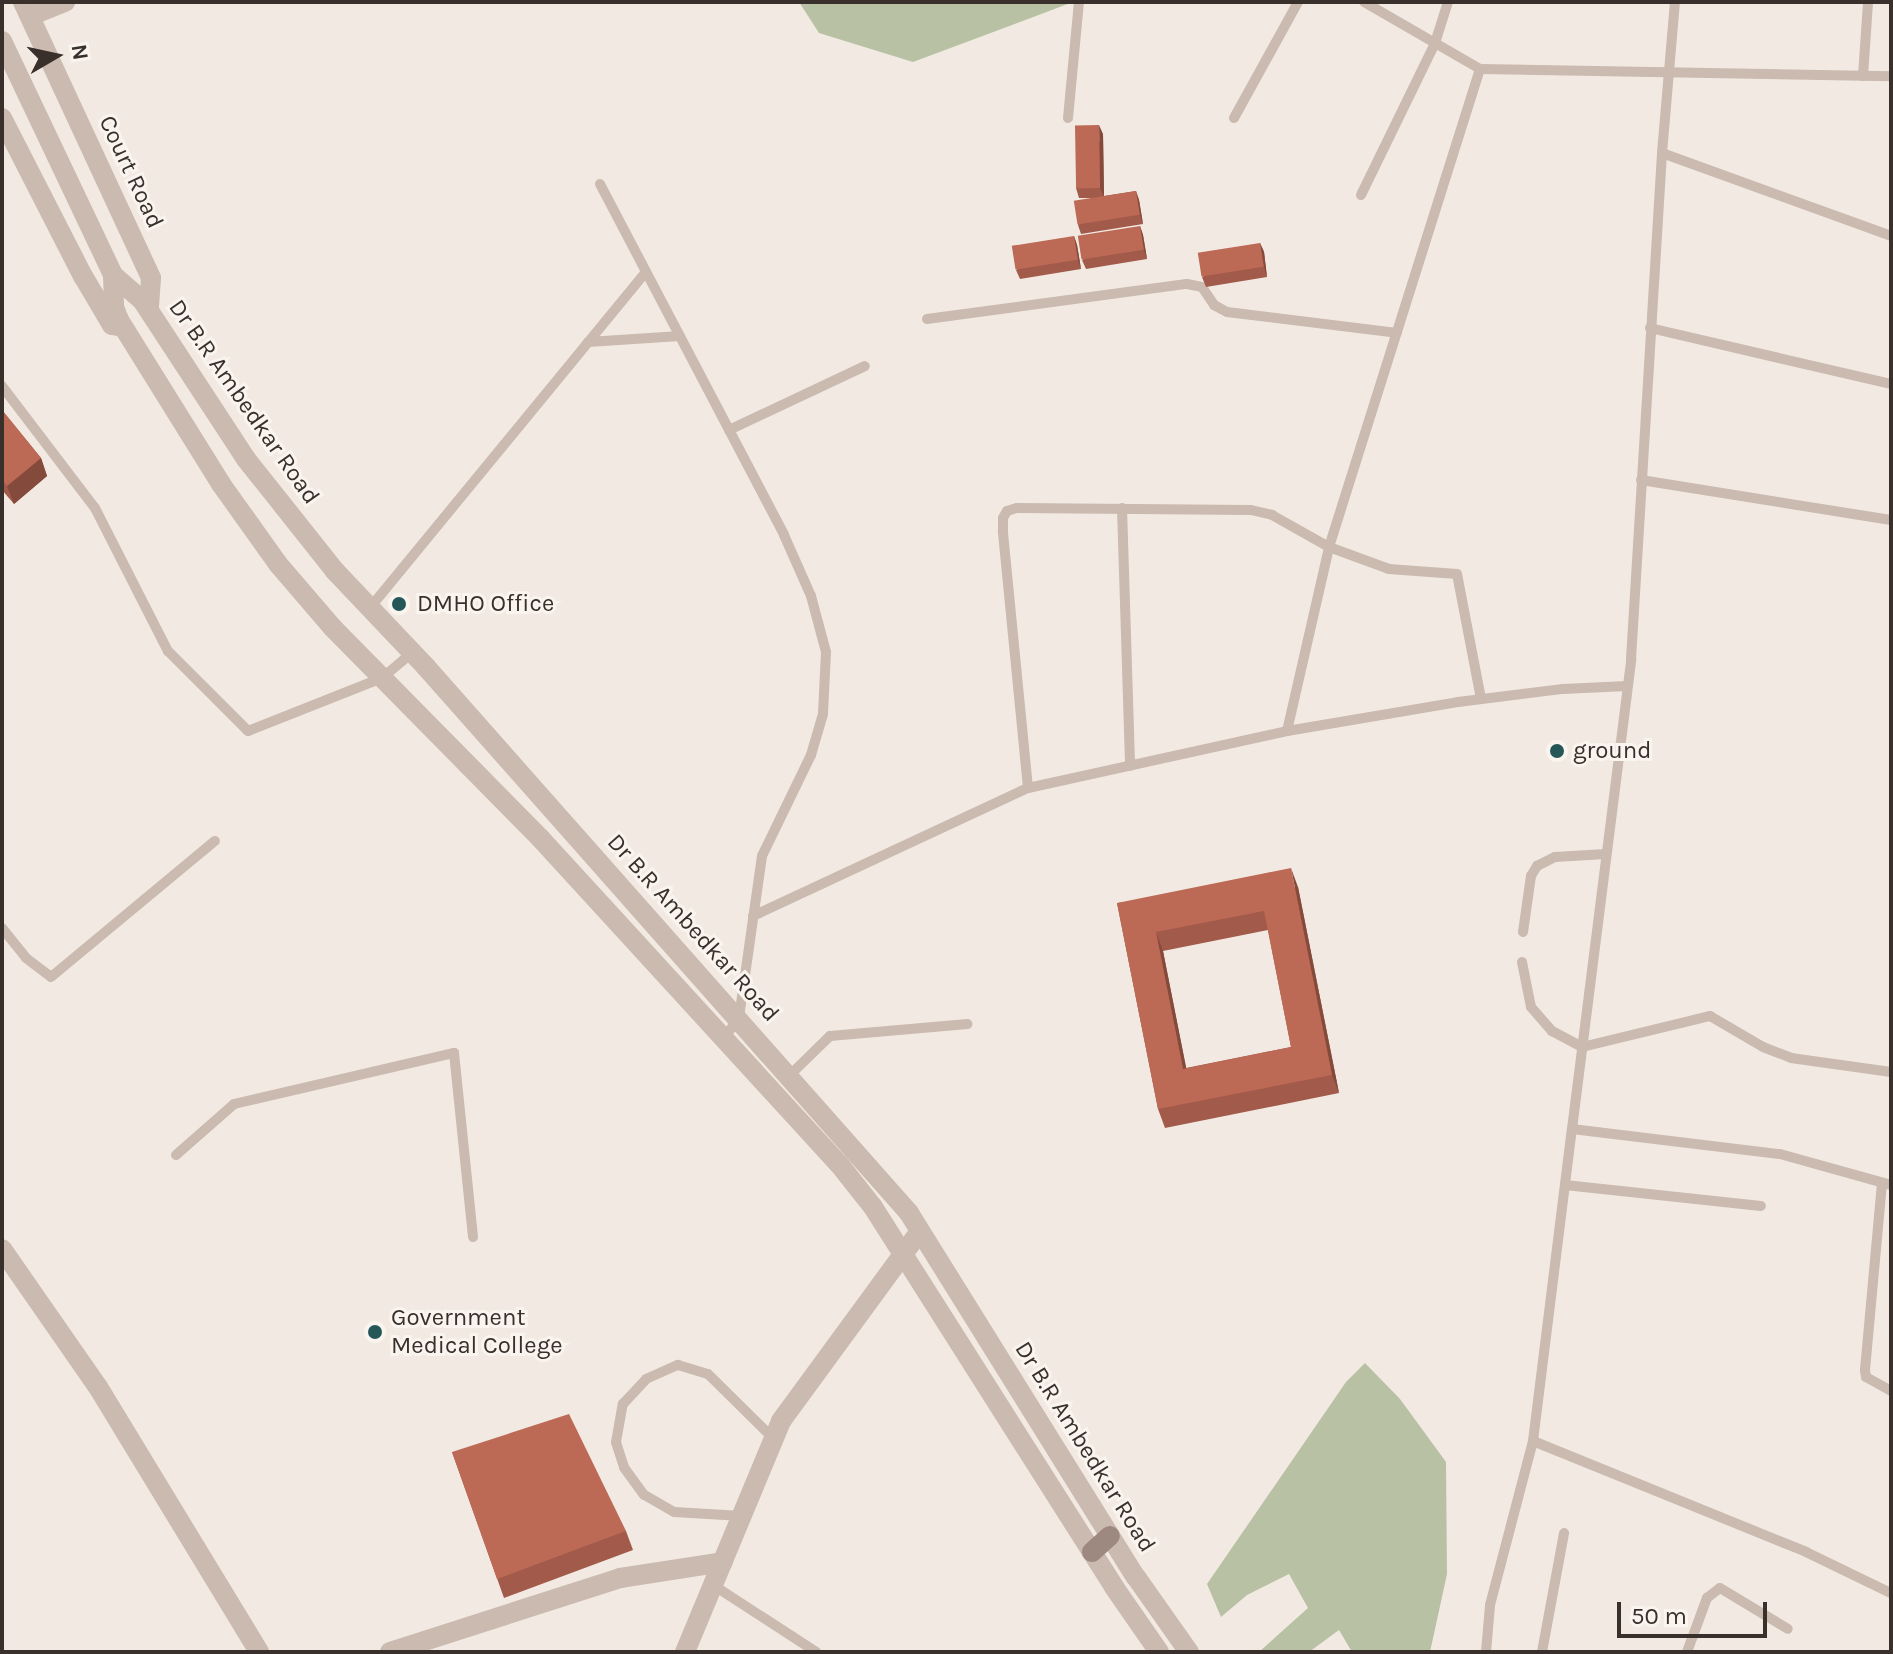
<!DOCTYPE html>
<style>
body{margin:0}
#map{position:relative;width:1893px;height:1654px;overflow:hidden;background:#f2eae2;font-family:Karla,sans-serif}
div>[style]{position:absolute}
.green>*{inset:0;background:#b8c1a3}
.service>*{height:10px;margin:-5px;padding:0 5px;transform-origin:5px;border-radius:5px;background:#cabaaf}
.minor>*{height:20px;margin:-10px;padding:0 10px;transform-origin:10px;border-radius:10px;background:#cabaaf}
.tertiary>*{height:20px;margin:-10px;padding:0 10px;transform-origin:10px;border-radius:10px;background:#cabaaf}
.secondary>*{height:20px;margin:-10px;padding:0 10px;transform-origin:10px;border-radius:10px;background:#9e8980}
.wall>*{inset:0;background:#a25a4a}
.shaded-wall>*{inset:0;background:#844a3c}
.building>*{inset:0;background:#bc6956;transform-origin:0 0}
.dots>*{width:22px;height:22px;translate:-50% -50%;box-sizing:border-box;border:4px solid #faf4ef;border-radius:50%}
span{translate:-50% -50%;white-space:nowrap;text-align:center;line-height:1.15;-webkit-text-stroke:6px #faf4ef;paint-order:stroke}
.street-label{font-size:24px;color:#39302c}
.poi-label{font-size:24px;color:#39302c}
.left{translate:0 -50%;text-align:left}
.frame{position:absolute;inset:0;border:4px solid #39302c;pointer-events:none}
.north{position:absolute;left:16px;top:16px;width:80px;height:80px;-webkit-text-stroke:6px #faf4ef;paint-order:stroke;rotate:81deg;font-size:22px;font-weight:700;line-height:32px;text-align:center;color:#39302c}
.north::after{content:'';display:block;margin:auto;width:28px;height:36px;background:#39302c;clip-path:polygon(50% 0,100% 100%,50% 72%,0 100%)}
.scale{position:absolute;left:1617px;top:1602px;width:150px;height:36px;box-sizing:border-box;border:4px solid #39302c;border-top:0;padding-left:10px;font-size:24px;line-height:28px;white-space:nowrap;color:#39302c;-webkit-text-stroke:6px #faf4ef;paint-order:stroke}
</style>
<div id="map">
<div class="green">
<i style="clip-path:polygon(799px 2px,1073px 2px,913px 62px,819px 33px)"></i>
<i style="clip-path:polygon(1365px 1363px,1400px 1399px,1446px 1462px,1447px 1574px,1430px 1652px,1352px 1652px,1339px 1630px,1309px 1652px,1259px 1652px,1308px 1608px,1289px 1574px,1247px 1595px,1221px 1617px,1207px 1584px,1346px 1382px)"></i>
</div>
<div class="service">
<i style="left:1364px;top:2px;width:134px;rotate:30deg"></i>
<i style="left:1863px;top:76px;width:74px;rotate:-86.1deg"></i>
<i style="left:1068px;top:118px;width:117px;rotate:-84.6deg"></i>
<i style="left:1234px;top:118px;width:132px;rotate:-61.1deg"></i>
<i style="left:1662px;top:153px;width:244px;rotate:19.9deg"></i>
<i style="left:600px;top:184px;width:396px;rotate:62.3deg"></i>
<i style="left:784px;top:535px;width:67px;rotate:66.1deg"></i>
<i style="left:811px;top:596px;width:58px;rotate:75deg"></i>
<i style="left:826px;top:652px;width:62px;rotate:92.8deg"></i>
<i style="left:823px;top:714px;width:43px;rotate:106.3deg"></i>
<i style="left:811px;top:755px;width:112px;rotate:115.9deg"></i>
<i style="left:762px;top:856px;width:164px;rotate:98.1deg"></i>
<i style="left:739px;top:1018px;width:25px;rotate:127deg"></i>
<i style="left:1361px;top:195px;width:169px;rotate:-64deg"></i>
<i style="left:1435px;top:43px;width:43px;rotate:-72.4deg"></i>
<i style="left:927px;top:319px;width:262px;rotate:-7.7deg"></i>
<i style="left:1187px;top:284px;width:15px;rotate:11deg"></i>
<i style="left:1202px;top:287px;width:22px;rotate:56deg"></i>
<i style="left:1214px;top:305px;width:15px;rotate:28deg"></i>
<i style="left:1227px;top:312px;width:171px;rotate:7deg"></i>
<i style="left:1650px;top:328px;width:247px;rotate:13.1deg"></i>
<i style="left:588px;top:342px;width:92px;rotate:-3.7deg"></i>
<i style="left:2px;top:386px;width:153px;rotate:52.7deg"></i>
<i style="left:95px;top:508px;width:161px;rotate:63deg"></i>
<i style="left:168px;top:651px;width:113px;rotate:45deg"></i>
<i style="left:248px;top:731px;width:144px;rotate:-21.6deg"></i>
<i style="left:382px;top:678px;width:39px;rotate:-40deg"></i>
<i style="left:729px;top:430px;width:150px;rotate:-25.2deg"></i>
<i style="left:1641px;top:480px;width:253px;rotate:9.1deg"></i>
<i style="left:1122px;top:508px;width:258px;rotate:88.2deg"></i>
<i style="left:369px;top:609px;width:436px;rotate:-50.6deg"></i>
<i style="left:1287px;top:731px;width:173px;rotate:-9.6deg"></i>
<i style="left:1458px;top:702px;width:106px;rotate:-7.1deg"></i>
<i style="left:1563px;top:689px;width:64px;rotate:-2.7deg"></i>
<i style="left:1028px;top:788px;width:258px;rotate:-95.6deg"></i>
<i style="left:1003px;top:531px;width:13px;rotate:-90deg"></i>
<i style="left:1003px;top:518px;width:8px;rotate:-60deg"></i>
<i style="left:1007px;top:511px;width:10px;rotate:-17deg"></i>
<i style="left:1017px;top:508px;width:234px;rotate:0.5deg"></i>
<i style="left:1251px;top:510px;width:22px;rotate:13deg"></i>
<i style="left:1272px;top:515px;width:65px;rotate:29.3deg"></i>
<i style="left:1329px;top:547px;width:64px;rotate:20.1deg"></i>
<i style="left:1389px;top:569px;width:68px;rotate:4.2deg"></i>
<i style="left:1457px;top:574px;width:127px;rotate:79.1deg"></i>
<i style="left:753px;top:916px;width:303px;rotate:-25deg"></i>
<i style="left:1028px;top:788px;width:265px;rotate:-12.4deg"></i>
<i style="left:1287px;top:731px;width:189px;rotate:-77.1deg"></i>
<i style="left:1329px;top:547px;width:501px;rotate:-72.47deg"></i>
<i style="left:1480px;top:69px;width:411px;rotate:1deg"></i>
<i style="left:2px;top:928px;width:38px;rotate:51deg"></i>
<i style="left:26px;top:958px;width:31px;rotate:37deg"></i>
<i style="left:51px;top:977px;width:213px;rotate:-39.7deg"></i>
<i style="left:1523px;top:932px;width:57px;rotate:-81.9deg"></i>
<i style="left:1531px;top:876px;width:12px;rotate:-59deg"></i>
<i style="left:1537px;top:866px;width:20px;rotate:-27deg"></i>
<i style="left:1555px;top:857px;width:51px;rotate:-3.4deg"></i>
<i style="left:1522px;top:962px;width:46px;rotate:78.7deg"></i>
<i style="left:1531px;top:1007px;width:32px;rotate:49deg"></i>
<i style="left:1552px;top:1031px;width:34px;rotate:28deg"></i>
<i style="left:1582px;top:1047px;width:132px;rotate:-13.6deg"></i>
<i style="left:1710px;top:1016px;width:61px;rotate:30.3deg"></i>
<i style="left:1763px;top:1047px;width:30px;rotate:21deg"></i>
<i style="left:1791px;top:1058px;width:101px;rotate:8deg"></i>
<i style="left:790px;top:1075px;width:56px;rotate:-44.3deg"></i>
<i style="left:830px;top:1036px;width:138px;rotate:-5deg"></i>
<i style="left:1572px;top:1129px;width:474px;rotate:-82.8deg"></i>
<i style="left:1631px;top:659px;width:507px;rotate:-86.49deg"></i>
<i style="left:1662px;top:153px;width:152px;rotate:-85.1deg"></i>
<i style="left:176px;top:1155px;width:77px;rotate:-41.3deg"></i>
<i style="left:234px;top:1104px;width:226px;rotate:-13.1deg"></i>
<i style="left:454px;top:1053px;width:185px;rotate:84.1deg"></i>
<i style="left:1882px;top:1183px;width:188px;rotate:95.2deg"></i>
<i style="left:1865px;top:1370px;width:7px;rotate:82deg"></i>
<i style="left:1866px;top:1377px;width:29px;rotate:29deg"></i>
<i style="left:1565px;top:1185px;width:197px;rotate:6.1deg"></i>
<i style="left:1533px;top:1441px;width:314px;rotate:-82.9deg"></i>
<i style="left:1572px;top:1129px;width:209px;rotate:6.9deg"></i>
<i style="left:1780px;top:1154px;width:115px;rotate:15.6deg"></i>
<i style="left:742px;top:1516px;width:68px;rotate:-176.6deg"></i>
<i style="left:674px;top:1512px;width:34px;rotate:-150deg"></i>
<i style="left:644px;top:1495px;width:34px;rotate:-126deg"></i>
<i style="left:624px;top:1467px;width:26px;rotate:-108deg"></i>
<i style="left:616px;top:1442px;width:39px;rotate:-80deg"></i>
<i style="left:623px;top:1404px;width:34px;rotate:-47deg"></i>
<i style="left:646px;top:1379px;width:35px;rotate:-24deg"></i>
<i style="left:678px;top:1365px;width:31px;rotate:17deg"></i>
<i style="left:708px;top:1374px;width:93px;rotate:44.6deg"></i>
<i style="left:713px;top:1585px;width:123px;rotate:33deg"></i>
<i style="left:1486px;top:1652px;width:47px;rotate:-85.1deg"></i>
<i style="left:1490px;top:1605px;width:170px;rotate:-75.3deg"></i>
<i style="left:1533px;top:1441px;width:295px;rotate:22.1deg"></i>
<i style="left:1806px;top:1552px;width:94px;rotate:25.8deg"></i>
<i style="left:1542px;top:1652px;width:121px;rotate:-79.5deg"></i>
<i style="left:1687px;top:1652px;width:58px;rotate:-69.7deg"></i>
<i style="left:1707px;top:1598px;width:16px;rotate:-38deg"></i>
<i style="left:1720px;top:1588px;width:79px;rotate:31.1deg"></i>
</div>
<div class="minor">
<i style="left:2px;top:118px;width:178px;rotate:62.9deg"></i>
<i style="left:83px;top:276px;width:57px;rotate:59.4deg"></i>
<i style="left:112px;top:325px;width:11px;rotate:10deg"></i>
<i style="left:2px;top:1249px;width:168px;rotate:55.2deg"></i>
<i style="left:98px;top:1387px;width:310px;rotate:58.7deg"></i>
<i style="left:390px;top:1652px;width:242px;rotate:-17.8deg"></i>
<i style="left:620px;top:1578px;width:104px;rotate:-8.8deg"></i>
<i style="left:685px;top:1652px;width:250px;rotate:-67.4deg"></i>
<i style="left:781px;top:1421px;width:235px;rotate:-53.8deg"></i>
</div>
<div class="tertiary">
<i style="left:23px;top:2px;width:304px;rotate:65.1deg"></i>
<i style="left:151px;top:278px;width:32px;rotate:94deg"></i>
<i style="left:30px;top:16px;width:38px;rotate:-22deg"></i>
<i style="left:2px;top:41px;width:259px;rotate:64.6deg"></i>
<i style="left:113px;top:275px;width:38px;rotate:41deg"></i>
<i style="left:142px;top:300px;width:190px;rotate:56.8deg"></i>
<i style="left:246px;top:459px;width:143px;rotate:51.5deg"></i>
<i style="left:335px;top:571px;width:132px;rotate:46.5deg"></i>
<i style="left:426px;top:667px;width:729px;rotate:48.5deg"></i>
<i style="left:909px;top:1213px;width:429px;rotate:58.1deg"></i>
<i style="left:1136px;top:1577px;width:92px;rotate:54.8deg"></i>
<i style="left:113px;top:275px;width:32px;rotate:88deg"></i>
<i style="left:114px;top:307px;width:14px;rotate:69deg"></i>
<i style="left:119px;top:320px;width:193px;rotate:58.1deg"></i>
<i style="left:221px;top:484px;width:98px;rotate:54.5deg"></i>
<i style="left:278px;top:564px;width:84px;rotate:49.3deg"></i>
<i style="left:333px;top:628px;width:296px;rotate:45.4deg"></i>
<i style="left:541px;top:839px;width:441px;rotate:47.5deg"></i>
<i style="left:839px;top:1164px;width:55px;rotate:51.7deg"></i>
<i style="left:873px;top:1207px;width:450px;rotate:57.6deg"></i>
<i style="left:1114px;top:1587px;width:79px;rotate:55.3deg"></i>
</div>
<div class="secondary">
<i style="left:1092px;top:1552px;width:24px;rotate:-42deg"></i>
</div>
<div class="wall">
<i style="clip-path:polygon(1103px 134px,1104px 196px,1136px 191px,1139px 200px,1143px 224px,1081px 234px,1078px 225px,1094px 198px,1079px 198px,1076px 188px)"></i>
<i style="clip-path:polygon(1140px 226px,1143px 235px,1147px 259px,1086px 269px,1082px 260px)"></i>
<i style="clip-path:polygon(1074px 236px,1077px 245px,1081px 269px,1020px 279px,1016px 270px)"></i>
<i style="clip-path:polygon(1260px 243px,1264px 252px,1267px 277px,1206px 287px,1202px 277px)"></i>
<i style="clip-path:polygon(2px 410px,41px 458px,47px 476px,14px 504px,2px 490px)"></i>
<i style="clip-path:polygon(evenodd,1298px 887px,1339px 1093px,1165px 1128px,1158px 1109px,1117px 903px,1298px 887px,1268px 930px,1291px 1047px,1186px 1068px,1163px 951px,1268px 930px)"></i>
<i style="clip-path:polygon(452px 1452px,626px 1531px,633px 1550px,504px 1598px)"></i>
</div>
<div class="shaded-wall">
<i style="clip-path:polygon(1099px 125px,1103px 134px,1104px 197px,1100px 188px)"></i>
<i style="clip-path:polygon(1136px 191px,1139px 200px,1143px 224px,1140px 215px)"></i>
<i style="clip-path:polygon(1140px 226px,1143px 235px,1147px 259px,1144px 250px)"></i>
<i style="clip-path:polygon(1074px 236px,1077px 245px,1081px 269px,1078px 260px)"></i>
<i style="clip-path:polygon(1260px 243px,1264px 252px,1267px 277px,1264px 267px)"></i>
<i style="clip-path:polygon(41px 458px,47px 476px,14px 504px,7px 486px)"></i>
<i style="clip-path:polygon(1291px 868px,1298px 887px,1339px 1093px,1332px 1075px)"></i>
<i style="clip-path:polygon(1156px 932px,1163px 951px,1190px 1087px,1183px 1069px)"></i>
</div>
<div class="building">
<i style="left:1099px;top:125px;width:63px;height:24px;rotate:89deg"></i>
<i style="left:1136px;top:191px;width:24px;height:63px;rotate:81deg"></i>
<i style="left:1140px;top:226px;width:24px;height:63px;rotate:81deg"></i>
<i style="left:1074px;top:236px;width:24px;height:63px;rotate:81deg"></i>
<i style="left:1260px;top:243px;width:24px;height:63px;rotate:81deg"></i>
<i style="clip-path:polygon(2px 410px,41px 458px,7px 486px,2px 480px)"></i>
<i style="clip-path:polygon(evenodd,1291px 868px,1332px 1075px,1158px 1109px,1117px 903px,1291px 868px,1264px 911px,1291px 1047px,1183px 1069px,1156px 932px,1264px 911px)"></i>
<i style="clip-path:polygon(569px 1414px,626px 1531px,497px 1579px,452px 1452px)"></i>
</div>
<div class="dots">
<i style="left:399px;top:604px;background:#255758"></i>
<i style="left:1557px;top:751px;background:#255758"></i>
<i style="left:375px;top:1332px;background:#255758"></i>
</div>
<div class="street-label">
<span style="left:131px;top:172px;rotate:65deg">Court Road</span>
<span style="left:244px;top:402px;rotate:55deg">Dr B.R Ambedkar Road</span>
<span style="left:693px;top:928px;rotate:48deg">Dr B.R Ambedkar Road</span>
<span style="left:1085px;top:1447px;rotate:58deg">Dr B.R Ambedkar Road</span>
</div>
<div class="poi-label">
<span class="left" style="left:417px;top:604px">DMHO Office</span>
<span class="left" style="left:1573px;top:751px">ground</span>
<span class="left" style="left:391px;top:1332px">Government<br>Medical College</span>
</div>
<div class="frame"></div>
<div class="north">N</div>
<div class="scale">50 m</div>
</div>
